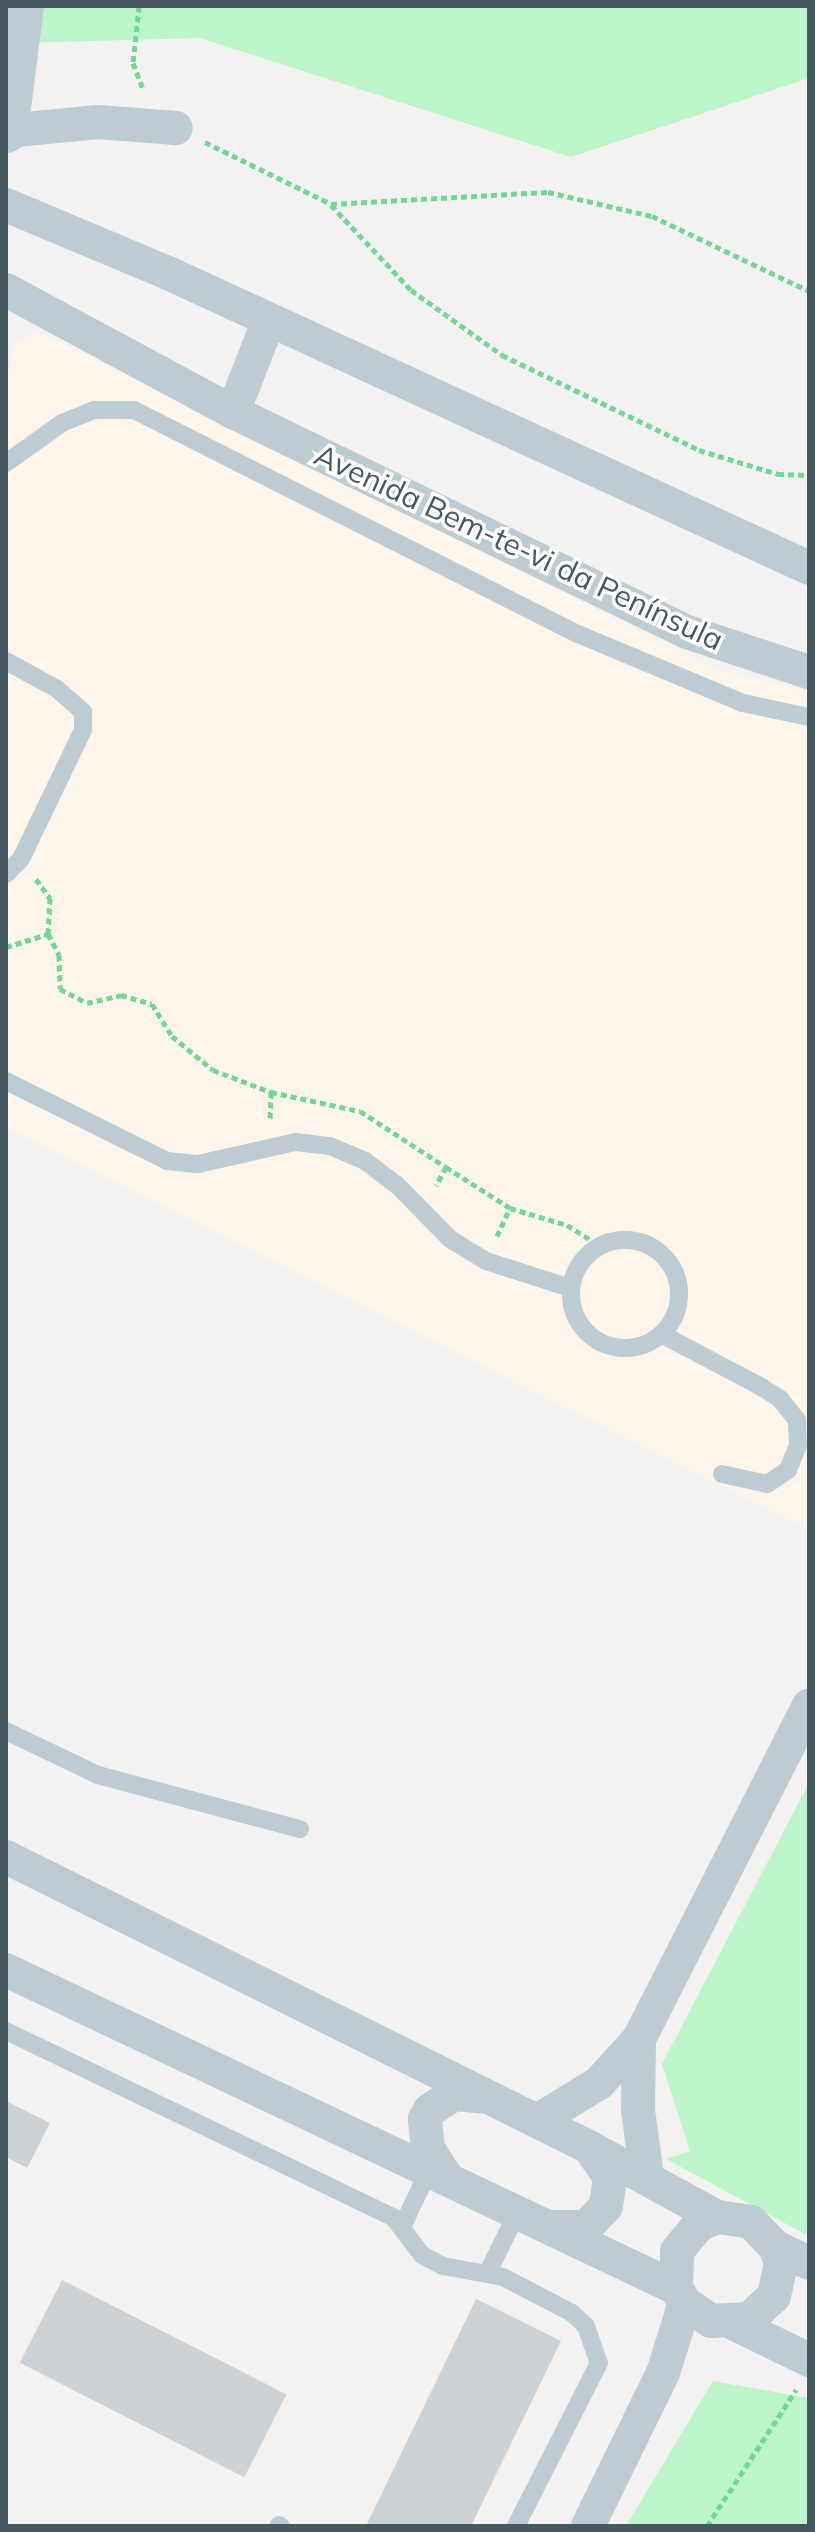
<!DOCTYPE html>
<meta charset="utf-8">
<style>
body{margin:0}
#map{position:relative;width:815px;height:2532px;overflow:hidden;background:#f4f1f1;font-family:Mulish,sans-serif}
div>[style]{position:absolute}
.commercial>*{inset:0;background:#fef5ea}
.green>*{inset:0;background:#bbf5c8}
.building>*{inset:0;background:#ccd2d6;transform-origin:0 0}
.path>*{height:5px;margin-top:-2.5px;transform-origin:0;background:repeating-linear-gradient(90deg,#6fd893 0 6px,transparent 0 10px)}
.service>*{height:18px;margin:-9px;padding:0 9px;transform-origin:9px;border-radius:9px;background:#bdcbd2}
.service>.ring{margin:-9px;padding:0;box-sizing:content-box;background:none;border:18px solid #bdcbd2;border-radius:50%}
.minor>*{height:34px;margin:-17px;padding:0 17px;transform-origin:17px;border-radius:17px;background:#bdcbd2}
.tertiary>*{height:44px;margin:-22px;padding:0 22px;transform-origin:22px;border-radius:22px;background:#bdcbd2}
span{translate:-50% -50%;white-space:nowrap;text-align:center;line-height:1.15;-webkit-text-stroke:7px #fff;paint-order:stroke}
.street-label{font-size:30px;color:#465961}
.frame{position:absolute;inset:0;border:8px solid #465961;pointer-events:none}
</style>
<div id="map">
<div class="commercial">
<i style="clip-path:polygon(38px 331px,716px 669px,809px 692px,808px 1529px,6px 1127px,6px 379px,16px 344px)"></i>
</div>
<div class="green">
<i style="clip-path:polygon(6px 6px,809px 6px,809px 78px,571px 157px,200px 38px,19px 43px)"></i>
<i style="clip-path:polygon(809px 1783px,809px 2236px,666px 2159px,690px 2151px,662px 2064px)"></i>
<i style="clip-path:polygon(713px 2381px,809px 2398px,809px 2526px,626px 2526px)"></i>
</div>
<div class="building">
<i style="clip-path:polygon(6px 2101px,50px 2123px,27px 2168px,6px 2157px)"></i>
<i style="left:62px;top:2280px;width:252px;height:93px;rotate:27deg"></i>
<i style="clip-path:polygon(476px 2299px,561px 2341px,471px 2526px,366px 2526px)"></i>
</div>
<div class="path">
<i style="left:139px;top:6px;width:57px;rotate:96deg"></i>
<i style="left:133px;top:63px;width:30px;rotate:69deg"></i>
<i style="left:205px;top:142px;width:140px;rotate:26.2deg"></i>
<i style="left:331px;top:204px;width:217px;rotate:-3.2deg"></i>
<i style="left:548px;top:192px;width:107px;rotate:13deg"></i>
<i style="left:652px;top:216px;width:174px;rotate:25.5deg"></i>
<i style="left:331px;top:205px;width:117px;rotate:46.7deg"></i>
<i style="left:411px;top:290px;width:112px;rotate:35.5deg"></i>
<i style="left:502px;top:355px;width:219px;rotate:25.7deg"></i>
<i style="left:699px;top:450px;width:83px;rotate:16.9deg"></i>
<i style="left:778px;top:474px;width:31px;rotate:2deg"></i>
<i style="left:36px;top:879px;width:24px;rotate:54deg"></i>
<i style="left:50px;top:898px;width:36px;rotate:93deg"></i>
<i style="left:6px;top:947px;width:44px;rotate:-17.2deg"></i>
<i style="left:48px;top:934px;width:24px;rotate:62deg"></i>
<i style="left:59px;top:955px;width:34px;rotate:88deg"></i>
<i style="left:60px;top:989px;width:30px;rotate:27deg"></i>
<i style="left:87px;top:1003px;width:35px;rotate:-13deg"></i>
<i style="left:121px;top:995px;width:32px;rotate:16deg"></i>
<i style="left:152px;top:1004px;width:38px;rotate:58deg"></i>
<i style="left:172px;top:1036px;width:53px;rotate:39.7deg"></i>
<i style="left:213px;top:1070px;width:62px;rotate:20.8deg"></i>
<i style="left:271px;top:1092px;width:27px;rotate:92deg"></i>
<i style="left:271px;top:1092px;width:91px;rotate:12.1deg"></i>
<i style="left:360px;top:1111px;width:103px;rotate:33.1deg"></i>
<i style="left:446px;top:1167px;width:21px;rotate:118deg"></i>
<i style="left:446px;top:1167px;width:76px;rotate:32.6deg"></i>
<i style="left:510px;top:1208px;width:59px;rotate:16.6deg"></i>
<i style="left:567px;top:1225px;width:38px;rotate:32deg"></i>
<i style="left:497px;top:1236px;width:31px;rotate:-65deg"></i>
<i style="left:707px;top:2526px;width:163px;rotate:-56.8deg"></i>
</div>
<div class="service">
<i style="left:6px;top:463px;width:69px;rotate:-35.5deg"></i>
<i style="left:62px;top:423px;width:35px;rotate:-22deg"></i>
<i style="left:95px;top:410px;width:39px"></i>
<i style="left:134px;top:410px;width:497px;rotate:26.8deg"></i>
<i style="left:578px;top:634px;width:179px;rotate:22.7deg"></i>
<i style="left:743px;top:703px;width:67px;rotate:12deg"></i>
<i style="left:6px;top:661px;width:58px;rotate:28.8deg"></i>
<i style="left:57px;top:689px;width:35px;rotate:41deg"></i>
<i style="left:83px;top:712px;width:18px;rotate:90deg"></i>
<i style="left:83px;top:730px;width:143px;rotate:115.7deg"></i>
<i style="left:21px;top:859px;width:21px;rotate:135deg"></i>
<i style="left:6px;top:1081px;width:180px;rotate:26.4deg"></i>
<i style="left:167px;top:1161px;width:31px;rotate:6deg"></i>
<i style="left:198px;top:1164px;width:100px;rotate:-12.7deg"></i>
<i style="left:296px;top:1142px;width:34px;rotate:7deg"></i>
<i style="left:330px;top:1146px;width:38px;rotate:23deg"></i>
<i style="left:365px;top:1161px;width:39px;rotate:37deg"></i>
<i style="left:396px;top:1184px;width:77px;rotate:45.5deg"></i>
<i style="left:450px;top:1239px;width:42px;rotate:31.4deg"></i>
<i style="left:486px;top:1261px;width:88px;rotate:17.8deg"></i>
<i class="ring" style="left:571px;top:1240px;width:90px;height:90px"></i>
<i style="left:663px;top:1335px;width:107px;rotate:27.8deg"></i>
<i style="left:758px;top:1385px;width:26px;rotate:32deg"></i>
<i style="left:780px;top:1399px;width:27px;rotate:51deg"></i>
<i style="left:797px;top:1420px;width:25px;rotate:88deg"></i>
<i style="left:798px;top:1445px;width:27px;rotate:112deg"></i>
<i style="left:788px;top:1470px;width:25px;rotate:146deg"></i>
<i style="left:767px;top:1484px;width:46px;rotate:-167.5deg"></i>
<i style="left:6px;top:1731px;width:102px;rotate:25.6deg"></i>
<i style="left:98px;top:1775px;width:209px;rotate:15deg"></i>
<i style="left:6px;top:2031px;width:431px;rotate:25.7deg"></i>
<i style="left:394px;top:2218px;width:46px;rotate:52.9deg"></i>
<i style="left:422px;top:2255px;width:24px;rotate:28deg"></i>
<i style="left:443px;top:2266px;width:61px;rotate:10.4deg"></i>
<i style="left:503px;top:2277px;width:78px;rotate:27.6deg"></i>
<i style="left:572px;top:2313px;width:19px;rotate:43deg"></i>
<i style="left:586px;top:2326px;width:39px;rotate:71deg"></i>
<i style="left:599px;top:2363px;width:183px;rotate:117deg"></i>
<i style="left:403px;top:2225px;width:61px;rotate:-64.7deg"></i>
<i style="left:488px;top:2272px;width:66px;rotate:-63.8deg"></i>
<i style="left:279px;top:2525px;width:2px;rotate:27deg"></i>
</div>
<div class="minor">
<i style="left:6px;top:131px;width:92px;rotate:-5.6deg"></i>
<i style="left:98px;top:122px;width:78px;rotate:4.4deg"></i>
<i style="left:6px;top:205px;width:176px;rotate:22.8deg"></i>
<i style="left:168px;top:273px;width:706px;rotate:24.71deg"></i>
<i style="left:6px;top:290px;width:258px;rotate:28.3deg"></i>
<i style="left:233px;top:412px;width:504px;rotate:25.85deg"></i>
<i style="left:687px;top:632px;width:128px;rotate:18.2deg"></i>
<i style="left:233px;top:412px;width:99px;rotate:-68.6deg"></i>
<i style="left:6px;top:1857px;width:644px;rotate:26.45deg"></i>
<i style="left:583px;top:2144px;width:153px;rotate:28.6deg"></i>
<i style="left:6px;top:1970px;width:742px;rotate:25.39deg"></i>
<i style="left:639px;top:2039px;width:374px;rotate:-63deg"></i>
<i style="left:537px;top:2121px;width:73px;rotate:-31.5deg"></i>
<i style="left:599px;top:2083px;width:59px;rotate:-47.7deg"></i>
<i style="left:639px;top:2039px;width:71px;rotate:90.8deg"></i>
<i style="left:638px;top:2110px;width:68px;rotate:82.3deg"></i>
<i style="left:447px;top:2178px;width:35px;rotate:-123deg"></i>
<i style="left:428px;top:2149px;width:30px;rotate:-96deg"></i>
<i style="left:425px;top:2119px;width:10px;rotate:-61deg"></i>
<i style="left:430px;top:2110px;width:29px;rotate:-34deg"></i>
<i style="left:454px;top:2094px;width:32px;rotate:5deg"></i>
<i style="left:551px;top:2227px;width:35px"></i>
<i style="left:586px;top:2227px;width:29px;rotate:-46deg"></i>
<i style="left:606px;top:2206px;width:29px;rotate:-82deg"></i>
<i style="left:610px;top:2177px;width:37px;rotate:-125deg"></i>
<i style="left:775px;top:2247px;width:17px;rotate:69deg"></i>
<i style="left:781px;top:2263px;width:34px;rotate:102deg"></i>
<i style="left:774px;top:2296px;width:34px;rotate:137deg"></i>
<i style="left:749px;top:2319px;width:38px;rotate:177deg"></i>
<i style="left:711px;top:2321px;width:32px;rotate:-145deg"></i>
<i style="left:685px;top:2303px;width:17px;rotate:-121deg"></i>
<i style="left:676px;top:2288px;width:37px;rotate:-88deg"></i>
<i style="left:677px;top:2251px;width:35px;rotate:-50deg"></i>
<i style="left:700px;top:2224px;width:18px;rotate:-22deg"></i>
<i style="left:717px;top:2217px;width:34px;rotate:8deg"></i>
<i style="left:751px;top:2222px;width:35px;rotate:46deg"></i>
<i style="left:775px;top:2247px;width:38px;rotate:25deg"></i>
<i style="left:733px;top:2323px;width:85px;rotate:26deg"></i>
<i style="left:588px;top:2526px;width:170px;rotate:-63.9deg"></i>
<i style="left:663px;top:2373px;width:73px;rotate:-72.6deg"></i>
</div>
<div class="tertiary">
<i style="left:6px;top:131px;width:126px;rotate:-82.7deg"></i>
</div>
<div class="street-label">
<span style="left:519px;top:547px;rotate:25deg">Avenida Bem-te-vi da Península</span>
</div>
<div class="frame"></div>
</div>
